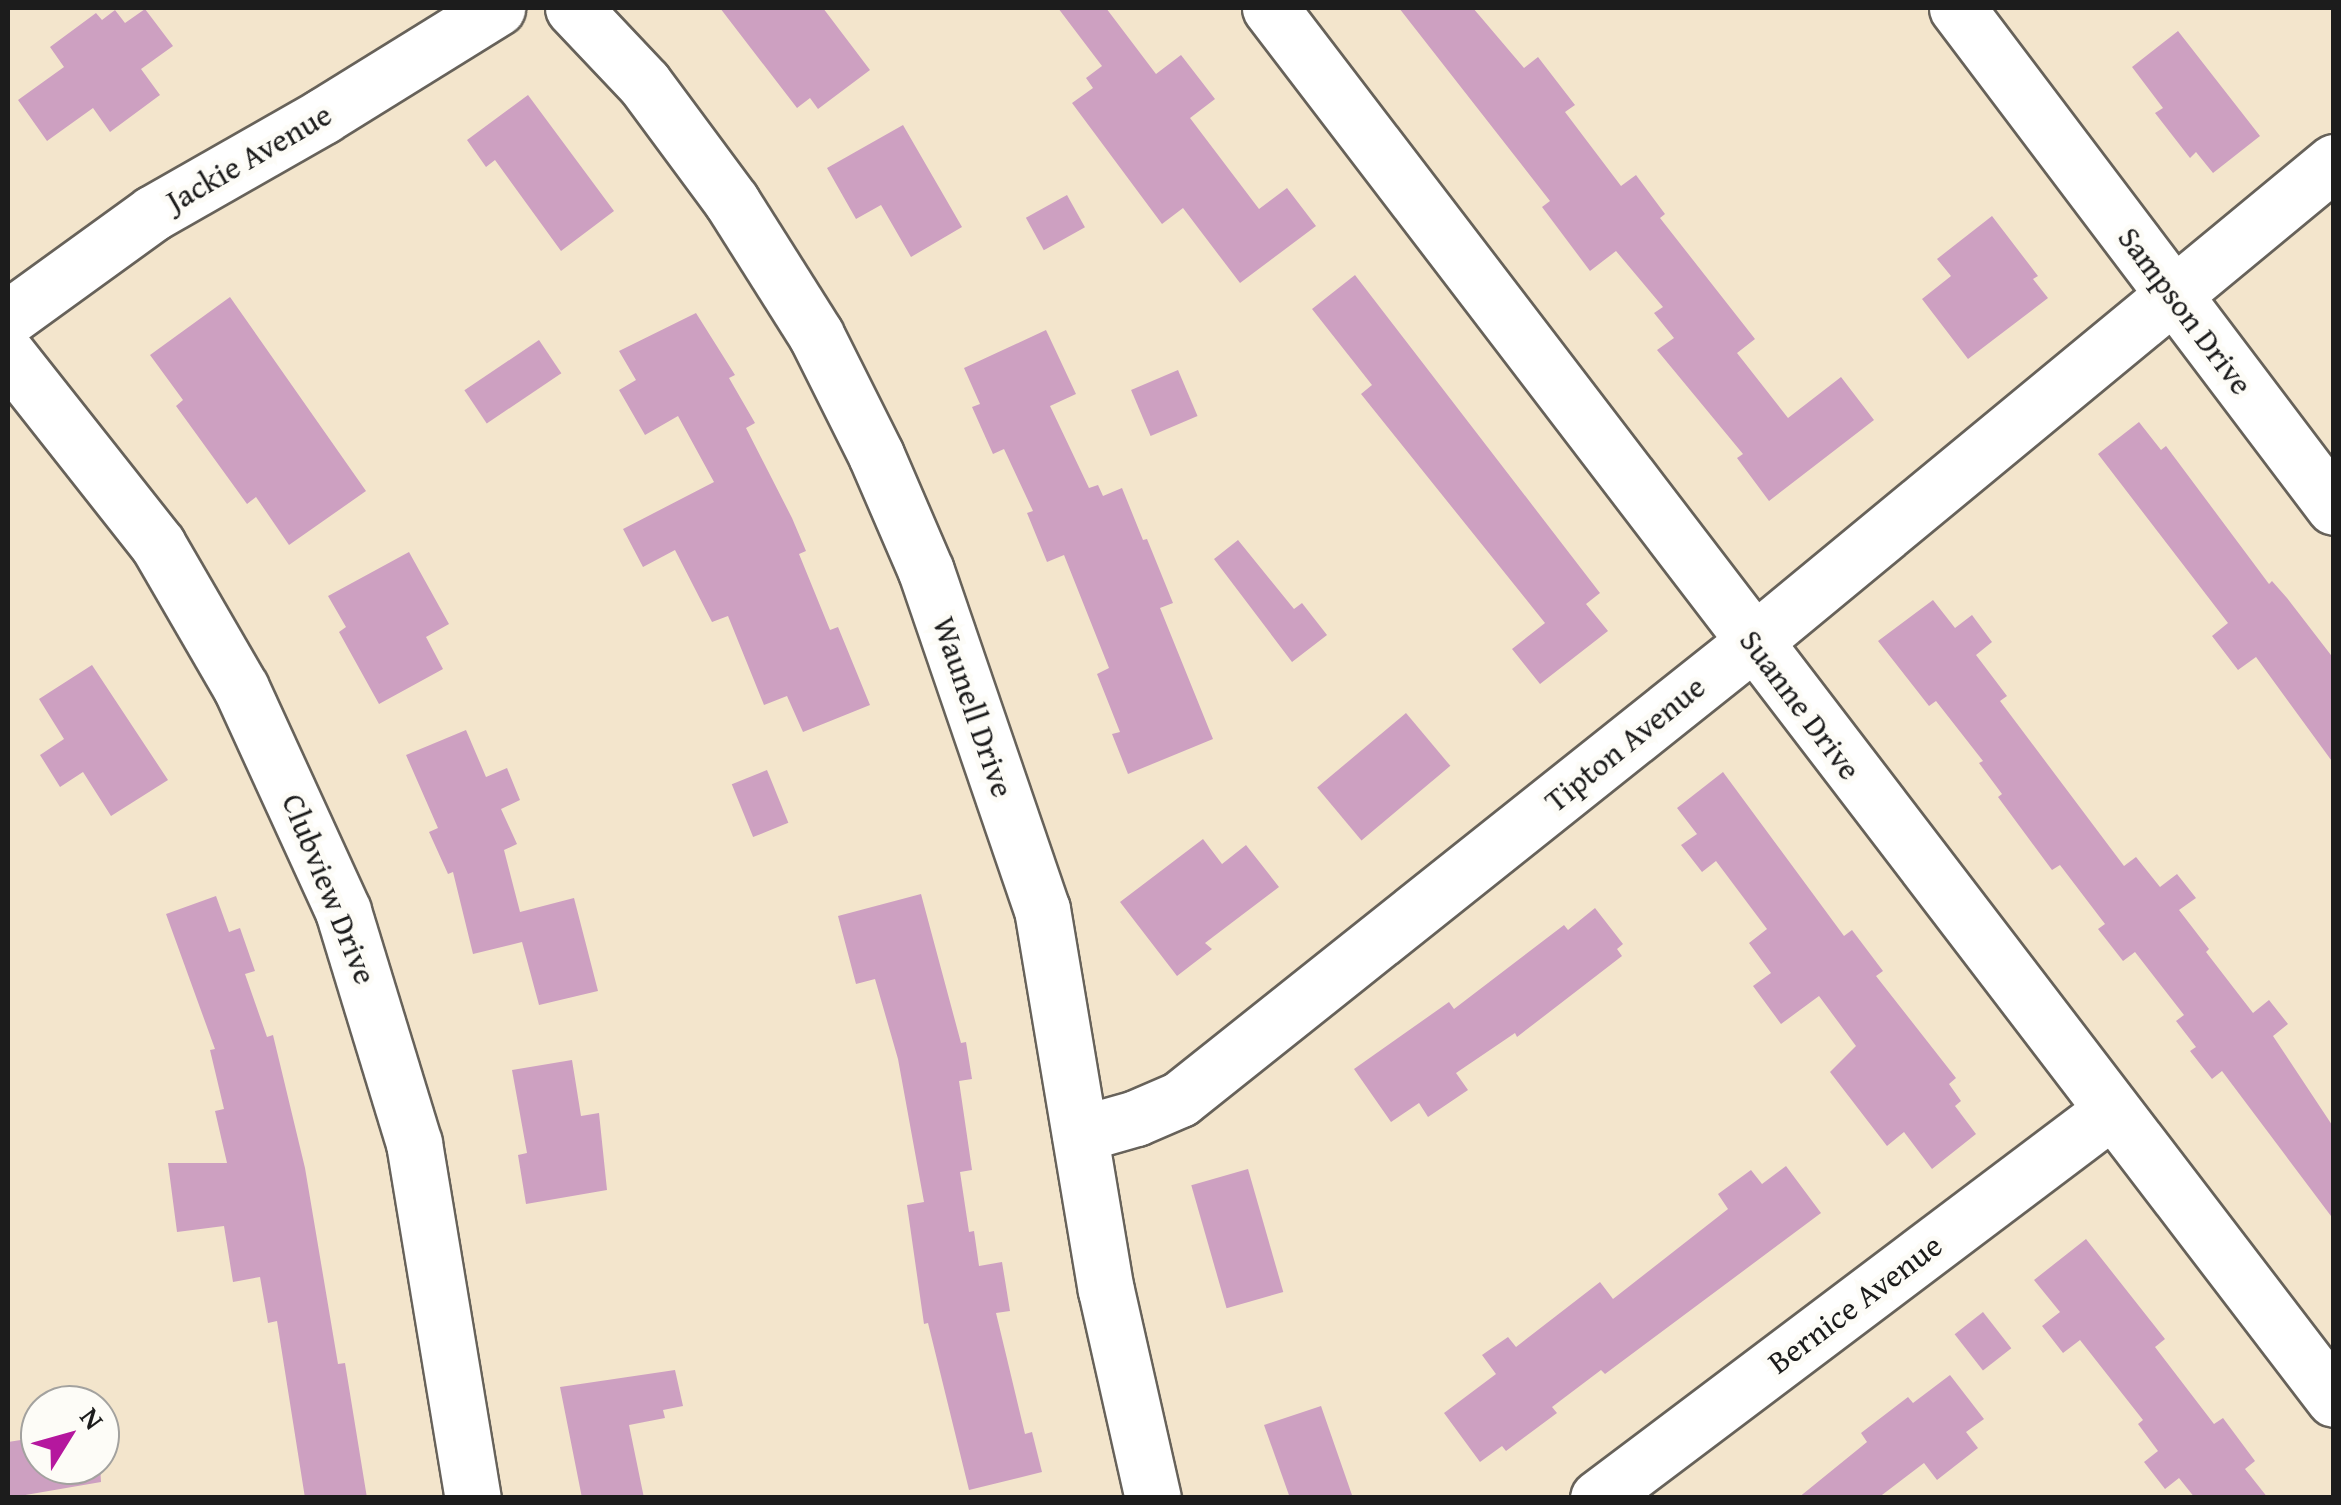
<!DOCTYPE html>
<style>
body{margin:0}
#map{position:relative;width:2341px;height:1505px;overflow:hidden;background:#f3e5cc;font-family:"Gentium Book Plus",serif}
div>[style]{position:absolute}
.building>*{inset:0;background:#cda0c1;transform-origin:0 0}
.roads{filter:drop-shadow(2px 0 #67625a) drop-shadow(-2px 0 #67625a) drop-shadow(0 2px #67625a) drop-shadow(0 -2px #67625a)}
.minor>*{height:55px;margin:-27.5px;padding:0 27.5px;transform-origin:27.5px;border-radius:27.5px;background:#fff}
span{translate:-50% -50%;white-space:nowrap;text-align:center;line-height:1.15;-webkit-text-stroke:10px #fdfcf7;paint-order:stroke}
.street-label{font-size:32px;color:#1c1c1c}
.frame{position:absolute;inset:0;border:10px solid #1c1c1c;pointer-events:none}
.north{position:absolute;left:20px;top:1385px;width:100px;height:100px;box-sizing:border-box;background:#fdfcf7;border:2px solid #a3a29f;border-radius:50%;rotate:53deg;font-size:28px;font-weight:700;line-height:40px;text-align:center;color:#1c1c1c}
.north::after{content:'';display:block;margin:auto;width:35px;height:45px;background:#b5179e;clip-path:polygon(50% 0,100% 100%,50% 72%,0 100%)}
</style>
<div id="map">
<div class="building">
<i style="clip-path:polygon(720px 8px,823px 8px,870px 70px,818px 109px,810px 98px,797px 108px)"></i>
<i style="clip-path:polygon(1058px 8px,1106px 8px,1156px 74px,1181px 55px,1215px 99px,1190px 118px,1259px 209px,1287px 188px,1316px 226px,1240px 283px,1183px 208px,1162px 224px,1072px 103px,1093px 88px,1086px 78px,1102px 66px)"></i>
<i style="clip-path:polygon(1399px 8px,1473px 8px,1524px 68px,1538px 57px,1575px 105px,1565px 112px,1621px 186px,1636px 175px,1665px 214px,1660px 218px,1755px 339px,1737px 353px,1788px 418px,1841px 377px,1874px 420px,1769px 501px,1737px 458px,1743px 454px,1657px 350px,1674px 338px,1654px 313px,1663px 307px,1616px 251px,1590px 271px,1542px 207px,1550px 201px)"></i>
<i style="clip-path:polygon(145px 9px,173px 46px,141px 69px,160px 95px,110px 132px,93px 108px,47px 141px,18px 100px,64px 67px,50px 47px,96px 13px,102px 20px,115px 10px,125px 23px)"></i>
<i style="clip-path:polygon(2178px 31px,2260px 136px,2213px 173px,2196px 152px,2190px 158px,2155px 113px,2163px 108px,2132px 67px)"></i>
<i style="clip-path:polygon(528px 95px,614px 211px,561px 251px,495px 160px,486px 167px,467px 140px)"></i>
<i style="clip-path:polygon(903px 125px,962px 227px,911px 257px,881px 205px,856px 219px,827px 168px)"></i>
<i style="left:1067px;top:195px;width:37px;height:47px;rotate:61deg"></i>
<i style="clip-path:polygon(1992px 216px,2038px 276px,2033px 279px,2048px 298px,1968px 359px,1922px 299px,1951px 276px,1937px 259px)"></i>
<i style="clip-path:polygon(1355px 275px,1600px 593px,1586px 604px,1608px 631px,1540px 684px,1512px 649px,1545px 623px,1361px 394px,1372px 385px,1312px 309px)"></i>
<i style="clip-path:polygon(230px 297px,366px 491px,289px 545px,256px 497px,247px 504px,176px 406px,183px 400px,150px 355px)"></i>
<i style="clip-path:polygon(696px 313px,735px 375px,729px 378px,755px 423px,746px 428px,792px 518px,806px 551px,799px 554px,830px 630px,838px 627px,870px 705px,803px 732px,787px 696px,764px 705px,728px 616px,712px 622px,675px 550px,643px 567px,623px 529px,714px 482px,678px 416px,645px 435px,619px 390px,636px 380px,619px 351px)"></i>
<i style="clip-path:polygon(1046px 330px,1076px 394px,1050px 406px,1089px 488px,1098px 485px,1103px 496px,1122px 488px,1143px 540px,1147px 539px,1173px 603px,1160px 608px,1213px 739px,1128px 774px,1112px 734px,1120px 732px,1097px 674px,1109px 668px,1064px 555px,1047px 562px,1027px 513px,1033px 511px,1004px 449px,993px 454px,972px 407px,980px 404px,964px 368px)"></i>
<i style="left:539px;top:340px;width:40px;height:90px;rotate:56deg"></i>
<i style="left:1178px;top:370px;width:50px;height:51px;rotate:67deg"></i>
<i style="clip-path:polygon(2139px 422px,2161px 450px,2166px 446px,2269px 584px,2272px 581px,2287px 598px,2334px 659px,2334px 764px,2256px 657px,2238px 670px,2212px 636px,2228px 623px,2098px 454px)"></i>
<i style="clip-path:polygon(1238px 540px,1294px 609px,1302px 603px,1327px 635px,1292px 662px,1214px 559px)"></i>
<i style="clip-path:polygon(409px 552px,449px 624px,426px 637px,443px 669px,379px 704px,339px 632px,346px 627px,328px 596px)"></i>
<i style="clip-path:polygon(1933px 600px,1955px 628px,1972px 615px,1992px 642px,1976px 655px,2007px 696px,2000px 701px,2124px 866px,2136px 857px,2160px 887px,2177px 874px,2196px 898px,2179px 910px,2209px 949px,2206px 952px,2253px 1013px,2269px 1000px,2288px 1024px,2273px 1036px,2334px 1128px,2334px 1220px,2222px 1071px,2212px 1079px,2190px 1051px,2196px 1047px,2176px 1021px,2184px 1015px,2135px 952px,2123px 961px,2098px 929px,2105px 924px,2060px 865px,2052px 870px,1998px 797px,2002px 794px,1979px 763px,1983px 761px,1936px 701px,1929px 706px,1878px 641px)"></i>
<i style="clip-path:polygon(92px 665px,168px 780px,111px 816px,83px 772px,60px 787px,40px 755px,64px 739px,39px 699px)"></i>
<i style="left:1406px;top:713px;width:69px;height:116px;rotate:50deg"></i>
<i style="clip-path:polygon(466px 730px,486px 777px,507px 768px,520px 800px,501px 809px,517px 844px,504px 850px,520px 912px,574px 898px,598px 991px,539px 1005px,522px 942px,473px 954px,453px 872px,448px 874px,429px 832px,438px 828px,406px 755px)"></i>
<i style="left:767px;top:770px;width:57px;height:38px;rotate:68deg"></i>
<i style="clip-path:polygon(1723px 772px,1844px 936px,1852px 930px,1883px 971px,1876px 976px,1956px 1078px,1949px 1084px,1961px 1101px,1955px 1106px,1976px 1134px,1932px 1169px,1904px 1132px,1887px 1146px,1830px 1072px,1856px 1046px,1819px 996px,1781px 1024px,1753px 986px,1771px 973px,1749px 943px,1767px 929px,1716px 861px,1702px 872px,1681px 845px,1697px 834px,1677px 808px)"></i>
<i style="clip-path:polygon(1203px 839px,1222px 864px,1246px 845px,1279px 887px,1205px 943px,1212px 949px,1177px 976px,1120px 902px)"></i>
<i style="clip-path:polygon(921px 894px,961px 1043px,966px 1042px,972px 1079px,959px 1081px,972px 1170px,960px 1172px,969px 1232px,974px 1231px,979px 1266px,1002px 1262px,1010px 1311px,996px 1313px,1025px 1434px,1032px 1432px,1042px 1472px,969px 1490px,928px 1323px,924px 1324px,907px 1205px,924px 1202px,898px 1059px,875px 979px,856px 984px,838px 916px)"></i>
<i style="clip-path:polygon(216px 896px,229px 932px,240px 928px,255px 971px,245px 974px,267px 1037px,273px 1035px,305px 1168px,338px 1364px,345px 1363px,367px 1498px,305px 1498px,277px 1321px,268px 1323px,260px 1277px,233px 1282px,224px 1226px,177px 1232px,168px 1163px,227px 1163px,215px 1111px,224px 1109px,210px 1050px,215px 1049px,166px 914px)"></i>
<i style="clip-path:polygon(1595px 908px,1623px 944px,1617px 949px,1622px 956px,1517px 1037px,1515px 1033px,1456px 1073px,1468px 1090px,1428px 1117px,1419px 1103px,1391px 1122px,1354px 1069px,1449px 1002px,1454px 1009px,1564px 925px,1568px 930px)"></i>
<i style="clip-path:polygon(572px 1060px,581px 1116px,599px 1113px,607px 1190px,526px 1204px,518px 1155px,527px 1153px,512px 1070px)"></i>
<i style="clip-path:polygon(1786px 1166px,1821px 1213px,1605px 1374px,1601px 1370px,1552px 1407px,1557px 1413px,1506px 1451px,1502px 1446px,1480px 1462px,1444px 1413px,1496px 1374px,1482px 1355px,1508px 1337px,1516px 1347px,1600px 1282px,1613px 1299px,1728px 1209px,1718px 1194px,1751px 1170px,1762px 1184px)"></i>
<i style="left:1248px;top:1169px;width:128px;height:59px;rotate:74deg"></i>
<i style="clip-path:polygon(2086px 1239px,2165px 1339px,2155px 1347px,2214px 1424px,2223px 1418px,2255px 1461px,2245px 1469px,2268px 1498px,2195px 1498px,2179px 1478px,2165px 1489px,2144px 1462px,2158px 1451px,2138px 1424px,2143px 1420px,2080px 1340px,2063px 1353px,2042px 1326px,2060px 1312px,2034px 1280px)"></i>
<i style="left:1983px;top:1312px;width:46px;height:36px;rotate:52deg"></i>
<i style="clip-path:polygon(675px 1370px,683px 1406px,663px 1410px,665px 1418px,629px 1425px,644px 1498px,582px 1498px,560px 1387px)"></i>
<i style="clip-path:polygon(1950px 1375px,1984px 1419px,1966px 1432px,1978px 1448px,1937px 1480px,1924px 1463px,1878px 1498px,1798px 1498px,1867px 1442px,1861px 1433px,1908px 1397px,1913px 1403px)"></i>
<i style="clip-path:polygon(1321px 1406px,1353px 1498px,1290px 1498px,1264px 1425px)"></i>
<i style="clip-path:polygon(40px 1437px,40px 1465px,100px 1465px,101px 1482px,8px 1498px,8px 1442px)"></i>
</div>
<div class="roads">
<div class="minor">
<i style="left:573px;top:8px;width:103px;rotate:46.6deg"></i>
<i style="left:644px;top:83px;width:148px;rotate:53.5deg"></i>
<i style="left:732px;top:202px;width:157px;rotate:57.7deg"></i>
<i style="left:816px;top:335px;width:134px;rotate:63.4deg"></i>
<i style="left:876px;top:455px;width:126px;rotate:66.7deg"></i>
<i style="left:926px;top:571px;width:357px;rotate:71.1deg"></i>
<i style="left:1042px;top:909px;width:386px;rotate:80.5deg"></i>
<i style="left:1106px;top:1290px;width:213px;rotate:77.3deg"></i>
<i style="left:1270px;top:8px;width:1751px;rotate:52.59deg"></i>
<i style="left:1957px;top:8px;width:625px;rotate:52.93deg"></i>
<i style="left:8px;top:318px;width:179px;rotate:-35.9deg"></i>
<i style="left:153px;top:213px;width:196px;rotate:-29.7deg"></i>
<i style="left:323px;top:116px;width:205px;rotate:-31.8deg"></i>
<i style="left:8px;top:355px;width:242px;rotate:51.7deg"></i>
<i style="left:158px;top:545px;width:165px;rotate:59.9deg"></i>
<i style="left:241px;top:688px;width:245px;rotate:65.4deg"></i>
<i style="left:343px;top:911px;width:243px;rotate:73deg"></i>
<i style="left:414px;top:1143px;width:360px;rotate:80.6deg"></i>
<i style="left:1080px;top:1134px;width:58px;rotate:-15.9deg"></i>
<i style="left:1136px;top:1118px;width:48px;rotate:-23.4deg"></i>
<i style="left:1180px;top:1099px;width:732px;rotate:-38.56deg"></i>
<i style="left:1752px;top:643px;width:755px;rotate:-39.57deg"></i>
<i style="left:1598px;top:1498px;width:643px;rotate:-37.03deg"></i>
</div>
</div>
<div class="street-label">
<span style="left:249px;top:158px;rotate:-30deg">Jackie Avenue</span>
<span style="left:2185px;top:311px;rotate:53deg">Sampson Drive</span>
<span style="left:1800px;top:705px;rotate:53deg">Suanne Drive</span>
<span style="left:973px;top:707px;rotate:71deg">Waunell Drive</span>
<span style="left:1625px;top:744px;rotate:-39deg">Tipton Avenue</span>
<span style="left:329px;top:889px;rotate:68deg">Clubview Drive</span>
<span style="left:1855px;top:1304px;rotate:-37deg">Bernice Avenue</span>
</div>
<div class="frame"></div>
<div class="north">N</div>
</div>
